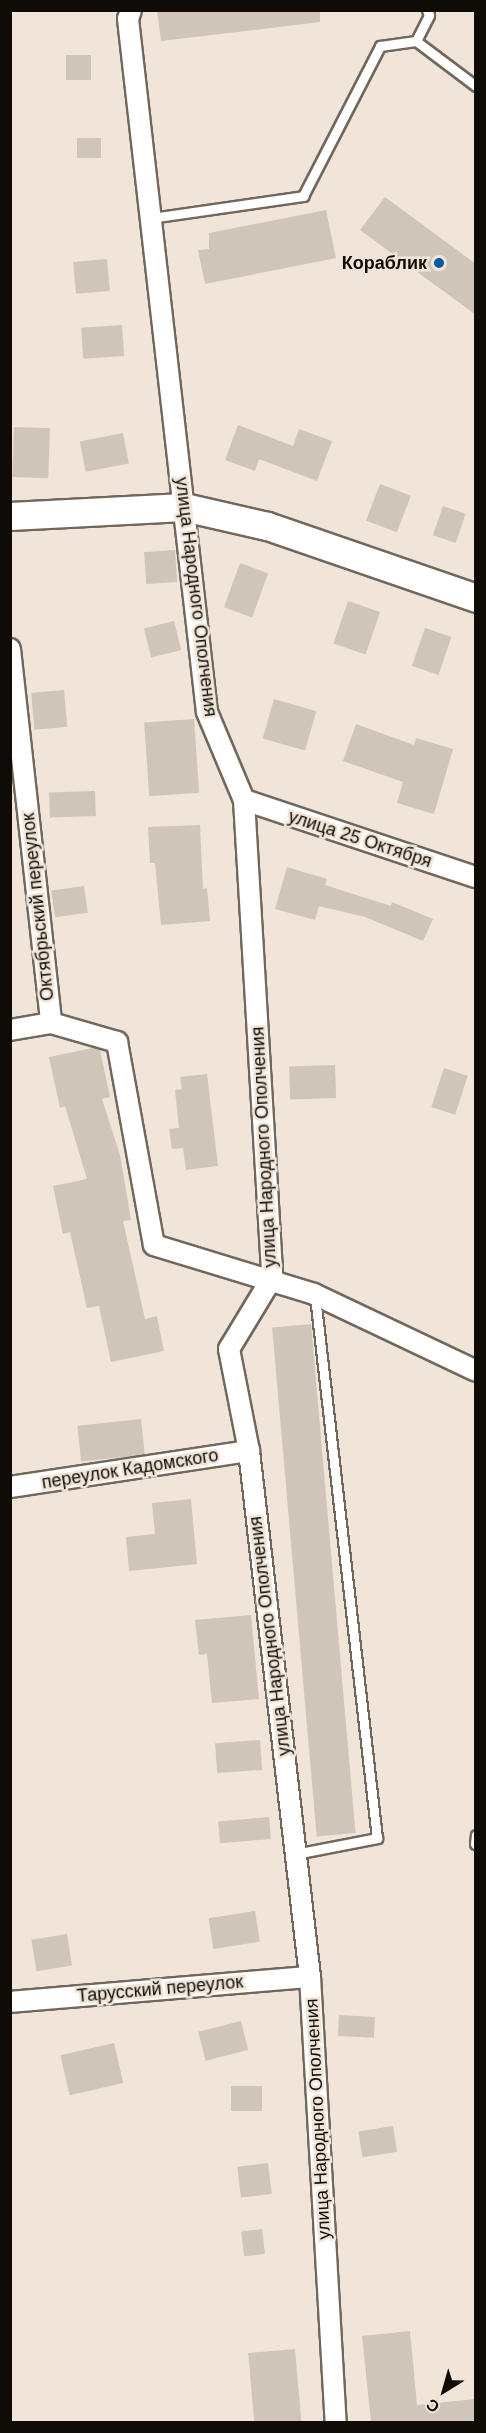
<!DOCTYPE html>
<meta charset="utf-8">
<style>
body{margin:0}
#map{position:relative;width:486px;height:2433px;overflow:hidden;background:#f0e5d8;font-family:Arial,sans-serif}
div>[style]{position:absolute}
.building>*{inset:0;background:#cfc5b8;transform-origin:0 0}
.roads{filter:drop-shadow(2px 0 #71675c) drop-shadow(-2px 0 #71675c) drop-shadow(0 2px #71675c) drop-shadow(0 -2px #71675c)}
.service>*{height:9px;margin:-4.5px;padding:0 4.5px;transform-origin:4.5px;border-radius:4.5px;background:#fff}
.minor>*{height:20px;margin:-10px;padding:0 10px;transform-origin:10px;border-radius:10px;background:#fff}
.secondary>*{height:27px;margin:-13.5px;padding:0 13.5px;transform-origin:13.5px;border-radius:13.5px;background:#fff}
.dots>*{width:16px;height:16px;translate:-50% -50%;box-sizing:border-box;border:3px solid #f0e5d8;border-radius:50%}
span{translate:-50% -50%;white-space:nowrap;text-align:center;line-height:1.15;-webkit-text-stroke:5px #f0e5d8;paint-order:stroke}
.poi-label{font-size:18px;color:#0f0c08;font-weight:700}
.right{translate:-100% -50%;text-align:right}
.street-label{font-size:18px;color:#0f0c08}
.frame{position:absolute;inset:0;border:12px solid #0f0c08;pointer-events:none}
.north{position:absolute;left:414px;top:2361px;width:60px;height:60px;-webkit-text-stroke:4px #f0e5d8;paint-order:stroke;rotate:217deg;font-size:16px;font-weight:700;line-height:24px;text-align:center;color:#0f0c08}
.north::after{content:'';display:block;margin:auto;width:21px;height:27px;background:#0f0c08;clip-path:polygon(50% 0,100% 100%,50% 72%,0 100%)}
</style>
<div id="map">
<div class="building">
<i style="clip-path:polygon(157px 10px,320px 10px,320px 22px,161px 41px)"></i>
<i style="left:66px;top:55px;width:25px;height:25px"></i>
<i style="left:77px;top:138px;width:24px;height:20px"></i>
<i style="clip-path:polygon(385px 197px,476px 264px,476px 315px,360px 230px)"></i>
<i style="clip-path:polygon(326px 210px,336px 258px,205px 284px,198px 250px,209px 249px,209px 233px)"></i>
<i style="left:107px;top:259px;width:32px;height:34px;rotate:85deg"></i>
<i style="left:122px;top:325px;width:31px;height:41px;rotate:86deg"></i>
<i style="clip-path:polygon(238px 425px,293px 446px,299px 429px,332px 441px,317px 481px,259px 459px,255px 471px,225px 460px)"></i>
<i style="left:14px;top:427px;width:36px;height:50px;rotate:2deg"></i>
<i style="left:123px;top:433px;width:31px;height:44px;rotate:79deg"></i>
<i style="left:380px;top:484px;width:33px;height:39px;rotate:21deg"></i>
<i style="left:443px;top:506px;width:24px;height:31px;rotate:19deg"></i>
<i style="left:175px;top:550px;width:32px;height:31px;rotate:86deg"></i>
<i style="left:240px;top:563px;width:30px;height:47px;rotate:20deg"></i>
<i style="left:348px;top:601px;width:34px;height:45px;rotate:19deg"></i>
<i style="left:174px;top:621px;width:30px;height:31px;rotate:76deg"></i>
<i style="left:425px;top:628px;width:28px;height:40px;rotate:19deg"></i>
<i style="left:64px;top:690px;width:37px;height:33px;rotate:85deg"></i>
<i style="left:274px;top:699px;width:44px;height:41px;rotate:16deg"></i>
<i style="left:194px;top:719px;width:74px;height:50px;rotate:86deg"></i>
<i style="clip-path:polygon(356px 724px,414px 745px,416px 738px,453px 749px,434px 814px,397px 803px,403px 782px,343px 761px)"></i>
<i style="left:95px;top:791px;width:25px;height:46px;rotate:88deg"></i>
<i style="clip-path:polygon(200px 825px,203px 889px,207px 888px,210px 921px,161px 925px,155px 863px,150px 863px,148px 827px)"></i>
<i style="clip-path:polygon(287px 867px,327px 879px,325px 885px,391px 906px,392px 902px,433px 919px,423px 941px,365px 917px,319px 906px,315px 920px,275px 909px)"></i>
<i style="left:84px;top:886px;width:27px;height:33px;rotate:82deg"></i>
<i style="clip-path:polygon(93px 1048px,100px 1050px,110px 1097px,102px 1099px,120px 1155px,131px 1220px,123px 1221px,145px 1319px,157px 1316px,164px 1351px,111px 1362px,99px 1306px,87px 1308px,70px 1232px,63px 1234px,53px 1186px,87px 1179px,65px 1106px,60px 1108px,49px 1057px)"></i>
<i style="left:335px;top:1065px;width:33px;height:46px;rotate:88deg"></i>
<i style="left:444px;top:1068px;width:25px;height:41px;rotate:18deg"></i>
<i style="clip-path:polygon(207px 1074px,218px 1166px,186px 1170px,183px 1148px,172px 1149px,169px 1129px,179px 1128px,175px 1090px,182px 1089px,180px 1077px)"></i>
<i style="left:311px;top:1324px;width:511px;height:39px;rotate:85deg"></i>
<i style="left:141px;top:1419px;width:36px;height:64px;rotate:84deg"></i>
<i style="clip-path:polygon(191px 1499px,197px 1564px,129px 1571px,126px 1537px,155px 1534px,152px 1503px)"></i>
<i style="clip-path:polygon(251px 1615px,259px 1699px,212px 1703px,207px 1654px,199px 1655px,195px 1620px)"></i>
<i style="left:260px;top:1740px;width:30px;height:45px;rotate:86deg"></i>
<i style="left:269px;top:1817px;width:22px;height:51px;rotate:85deg"></i>
<i style="left:255px;top:1911px;width:31px;height:47px;rotate:81deg"></i>
<i style="left:67px;top:1934px;width:32px;height:36px;rotate:81deg"></i>
<i style="left:339px;top:2015px;width:36px;height:21px;rotate:3deg"></i>
<i style="left:241px;top:2021px;width:30px;height:44px;rotate:76deg"></i>
<i style="left:114px;top:2043px;width:41px;height:55px;rotate:77deg"></i>
<i style="left:231px;top:2086px;width:31px;height:25px"></i>
<i style="left:393px;top:2126px;width:26px;height:35px;rotate:81deg"></i>
<i style="left:268px;top:2163px;width:31px;height:31px;rotate:83deg"></i>
<i style="left:262px;top:2229px;width:25px;height:21px;rotate:83deg"></i>
<i style="clip-path:polygon(410px 2331px,417px 2405px,476px 2399px,476px 2422px,371px 2422px,362px 2336px)"></i>
<i style="left:295px;top:2349px;width:73px;height:47px;rotate:85deg"></i>
</div>
<div class="roads">
<div class="service">
<i style="left:416px;top:41px;width:29px;rotate:-63deg"></i>
<i style="left:429px;top:15px;width:5px;rotate:-112deg"></i>
<i style="left:151px;top:218px;width:154px;rotate:-8.2deg"></i>
<i style="left:303px;top:196px;width:169px;rotate:-62.8deg"></i>
<i style="left:380px;top:46px;width:36px;rotate:-8deg"></i>
<i style="left:416px;top:41px;width:75px;rotate:36.9deg"></i>
<i style="left:475px;top:1844px;width:9px;rotate:-84deg"></i>
<i style="left:295px;top:1854px;width:84px;rotate:-11deg"></i>
<i style="left:377px;top:1838px;width:546px;rotate:-96.53deg"></i>
</div>
<div class="minor">
<i style="left:131px;top:10px;width:9px;rotate:108deg"></i>
<i style="left:128px;top:19px;width:697px;rotate:83.5deg"></i>
<i style="left:207px;top:712px;width:95px;rotate:67.2deg"></i>
<i style="left:244px;top:800px;width:479px;rotate:86.6deg"></i>
<i style="left:272px;top:1278px;width:83px;rotate:121.2deg"></i>
<i style="left:229px;top:1349px;width:104px;rotate:78.9deg"></i>
<i style="left:249px;top:1451px;width:530px;rotate:83.38deg"></i>
<i style="left:310px;top:1977px;width:446px;rotate:86.7deg"></i>
<i style="left:10px;top:649px;width:376px;rotate:83.7deg"></i>
<i style="left:244px;top:800px;width:244px;rotate:18.4deg"></i>
<i style="left:10px;top:1030px;width:42px;rotate:-9.7deg"></i>
<i style="left:51px;top:1023px;width:69px;rotate:16.1deg"></i>
<i style="left:117px;top:1042px;width:206px;rotate:79.7deg"></i>
<i style="left:154px;top:1245px;width:167px;rotate:17deg"></i>
<i style="left:314px;top:1294px;width:179px;rotate:25.4deg"></i>
<i style="left:10px;top:1487px;width:242px;rotate:-8.6deg"></i>
<i style="left:10px;top:2002px;width:301px;rotate:-4.8deg"></i>
</div>
<div class="secondary">
<i style="left:10px;top:516px;width:174px;rotate:-3deg"></i>
<i style="left:184px;top:507px;width:85px;rotate:12.9deg"></i>
<i style="left:267px;top:526px;width:221px;rotate:19deg"></i>
</div>
</div>
<div class="dots">
<i style="left:439px;top:263px;background:#0058a6"></i>
</div>
<div class="poi-label">
<span class="right" style="left:427px;top:263px">Кораблик</span>
</div>
<div class="street-label">
<span style="left:196px;top:597px;rotate:83deg">улица Народного Ополчения</span>
<span style="left:360px;top:839px;rotate:18deg">улица 25 Октября</span>
<span style="left:38px;top:907px;rotate:-96deg">Октябрьский переулок</span>
<span style="left:264px;top:1147px;rotate:-93deg">улица Народного Ополчения</span>
<span style="left:130px;top:1469px;rotate:-9deg">переулок Кадомского</span>
<span style="left:270px;top:1636px;rotate:-97deg">улица Народного Ополчения</span>
<span style="left:160px;top:1989px;rotate:-5deg">Тарусский переулок</span>
<span style="left:318px;top:2119px;rotate:-93deg">улица Народного Ополчения</span>
</div>
<div class="frame"></div>
<div class="north">С</div>
</div>
